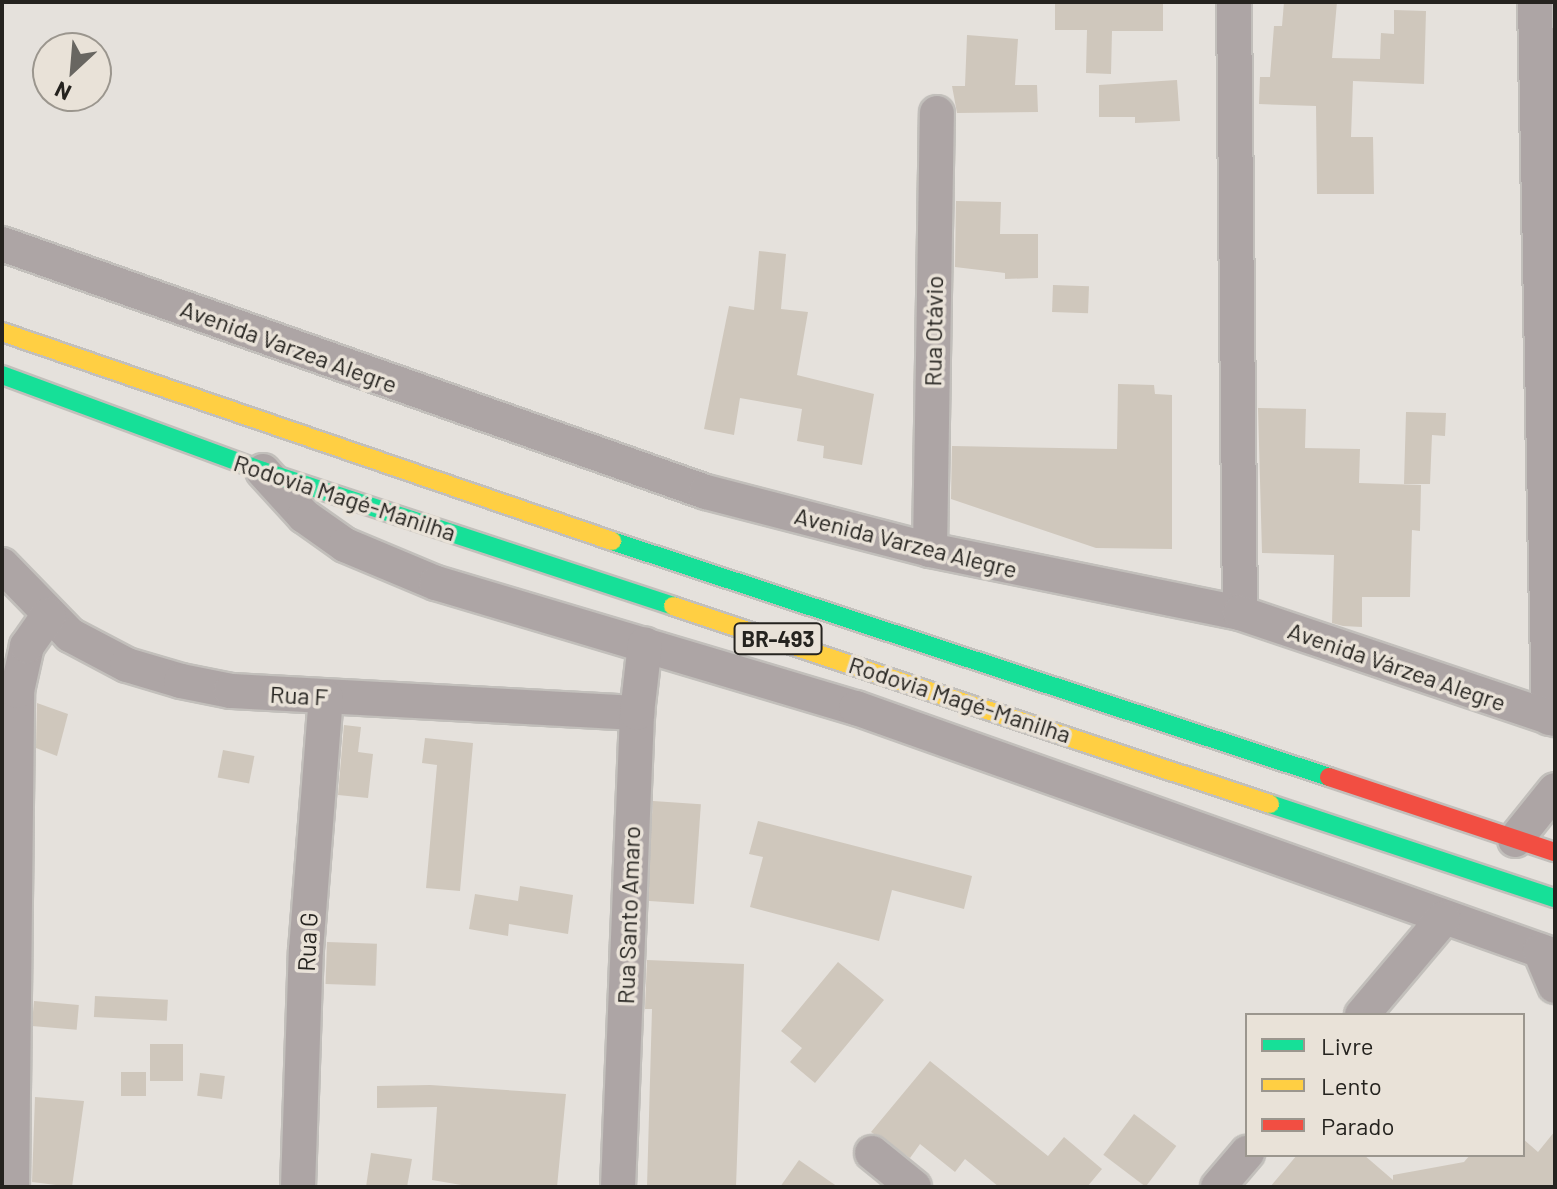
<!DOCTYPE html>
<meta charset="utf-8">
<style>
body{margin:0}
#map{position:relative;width:1557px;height:1189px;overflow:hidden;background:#e5e1dc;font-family:Barlow,sans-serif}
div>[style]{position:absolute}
.building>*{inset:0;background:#cfc7bc;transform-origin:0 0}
.roads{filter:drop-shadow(2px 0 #c2bfbb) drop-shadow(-2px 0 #c2bfbb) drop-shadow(0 2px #c2bfbb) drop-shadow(0 -2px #c2bfbb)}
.street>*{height:34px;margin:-17px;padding:0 17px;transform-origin:17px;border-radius:17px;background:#ada5a5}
.fast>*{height:18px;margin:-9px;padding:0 9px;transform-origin:9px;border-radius:9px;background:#16e098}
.slow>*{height:18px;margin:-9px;padding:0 9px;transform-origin:9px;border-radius:9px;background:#ffcf43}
.jam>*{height:18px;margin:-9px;padding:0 9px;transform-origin:9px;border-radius:9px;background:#f24e42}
span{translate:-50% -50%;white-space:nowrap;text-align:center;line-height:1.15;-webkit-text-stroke:7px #e9e2d8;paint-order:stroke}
.shield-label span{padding:2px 6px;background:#e9e2d8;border:2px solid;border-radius:6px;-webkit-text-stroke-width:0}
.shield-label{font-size:22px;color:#25231f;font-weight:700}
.street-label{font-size:24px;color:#25231f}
.frame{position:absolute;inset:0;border:4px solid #25231f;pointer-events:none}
.legend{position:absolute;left:1245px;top:1013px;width:280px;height:144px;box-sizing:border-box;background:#e9e2d8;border:2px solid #9b968e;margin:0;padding:10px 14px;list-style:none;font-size:24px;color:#25231f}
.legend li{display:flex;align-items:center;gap:16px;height:40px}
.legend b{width:40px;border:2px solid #9b968e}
.north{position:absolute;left:32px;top:32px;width:80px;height:80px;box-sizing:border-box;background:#e9e2d8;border:2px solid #9b968e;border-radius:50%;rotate:206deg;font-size:22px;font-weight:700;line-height:32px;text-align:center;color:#25231f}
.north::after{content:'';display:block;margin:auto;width:28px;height:36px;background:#686661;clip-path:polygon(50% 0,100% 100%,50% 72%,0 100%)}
</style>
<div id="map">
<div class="building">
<i style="clip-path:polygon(1055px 2px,1163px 2px,1163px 31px,1112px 31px,1111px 74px,1086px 73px,1087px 30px,1055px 30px)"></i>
<i style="clip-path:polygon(1284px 2px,1337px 2px,1332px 58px,1380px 59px,1381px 33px,1394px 34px,1394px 10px,1426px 11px,1424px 84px,1353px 81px,1351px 137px,1373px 137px,1374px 194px,1317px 194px,1316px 106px,1259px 104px,1260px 77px,1270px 77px,1274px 26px,1282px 26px)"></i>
<i style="clip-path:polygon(967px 35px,1018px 39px,1015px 85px,1037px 85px,1038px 112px,957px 113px,952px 86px,965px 86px)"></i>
<i style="clip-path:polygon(1177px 80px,1180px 121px,1135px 123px,1135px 117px,1099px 117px,1099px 85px)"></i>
<i style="clip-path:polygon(956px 201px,1001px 202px,1000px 234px,1038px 234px,1038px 278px,1005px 279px,1005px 273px,955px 267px)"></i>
<i style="clip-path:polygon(759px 251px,786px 254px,781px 309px,808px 312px,797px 375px,874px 394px,862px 465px,823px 458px,824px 446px,797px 441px,802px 409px,740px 398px,734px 435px,704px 429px,729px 306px,754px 310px)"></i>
<i style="left:1053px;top:285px;width:36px;height:27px;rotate:2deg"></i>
<i style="clip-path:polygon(1118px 384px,1154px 385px,1155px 394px,1172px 395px,1172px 549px,1096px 548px,951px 499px,952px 446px,1117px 449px)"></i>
<i style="clip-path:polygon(1258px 408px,1306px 409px,1305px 448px,1360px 449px,1359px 483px,1421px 485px,1420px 531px,1412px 530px,1410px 597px,1362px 597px,1362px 627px,1343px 626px,1332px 623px,1334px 555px,1262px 553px)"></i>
<i style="clip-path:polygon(1406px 412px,1446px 413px,1445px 436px,1432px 435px,1430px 484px,1404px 484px)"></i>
<i style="clip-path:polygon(37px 703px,68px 714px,57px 756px,36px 748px)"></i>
<i style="clip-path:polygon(344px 725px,361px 727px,358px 752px,373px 754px,368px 798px,338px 795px)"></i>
<i style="clip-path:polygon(425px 738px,473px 743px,460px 891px,426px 888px,437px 765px,422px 763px)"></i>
<i style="left:223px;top:750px;width:32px;height:28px;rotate:11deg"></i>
<i style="left:653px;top:801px;width:48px;height:100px;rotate:4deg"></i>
<i style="clip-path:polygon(758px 821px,972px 876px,964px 909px,892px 890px,879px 941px,750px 907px,763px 857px,749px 854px)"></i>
<i style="clip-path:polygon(520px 886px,573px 895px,568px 934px,509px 924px,508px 936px,469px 929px,475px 894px,518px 901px)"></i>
<i style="left:327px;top:942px;width:50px;height:42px;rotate:2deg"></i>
<i style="clip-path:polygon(647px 960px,744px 964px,736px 1187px,647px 1187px,652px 1009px,645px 1009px)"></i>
<i style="clip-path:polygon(838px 962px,884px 1000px,815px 1083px,790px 1062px,802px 1048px,781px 1031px)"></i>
<i style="left:95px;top:996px;width:73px;height:21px;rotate:3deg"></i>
<i style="left:34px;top:1001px;width:45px;height:25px;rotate:5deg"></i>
<i style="left:150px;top:1044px;width:33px;height:37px"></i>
<i style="clip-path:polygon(930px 1061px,1048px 1156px,1064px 1137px,1102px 1169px,1087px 1187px,999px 1187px,965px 1159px,955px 1172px,920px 1144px,910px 1158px,871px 1132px)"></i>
<i style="left:121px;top:1072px;width:25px;height:24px"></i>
<i style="left:200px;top:1073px;width:25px;height:23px;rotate:7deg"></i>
<i style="clip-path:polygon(430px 1085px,566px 1094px,557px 1187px,473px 1187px,432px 1180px,437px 1107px,377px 1108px,377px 1086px)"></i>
<i style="clip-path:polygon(35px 1097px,84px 1101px,72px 1187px,32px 1182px)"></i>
<i style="left:1134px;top:1114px;width:53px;height:51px;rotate:37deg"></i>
<i style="clip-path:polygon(1555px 1131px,1555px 1187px,1270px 1187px,1297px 1155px,1364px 1155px,1393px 1180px,1393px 1175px,1464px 1162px,1470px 1155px,1523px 1155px,1523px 1139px,1538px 1152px)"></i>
<i style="clip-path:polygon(371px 1153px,412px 1159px,407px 1187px,366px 1187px)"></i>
<i style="clip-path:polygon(799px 1160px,838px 1187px,780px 1187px)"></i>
</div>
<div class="roads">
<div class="street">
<i style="left:1234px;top:2px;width:611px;rotate:89.44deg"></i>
<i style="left:1535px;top:2px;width:716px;rotate:88.88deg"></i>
<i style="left:2px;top:244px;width:746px;rotate:19.41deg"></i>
<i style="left:706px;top:492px;width:231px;rotate:14.5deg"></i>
<i style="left:930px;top:550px;width:316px;rotate:11.5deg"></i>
<i style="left:1240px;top:613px;width:332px;rotate:18.6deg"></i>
<i style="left:263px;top:471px;width:61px;rotate:47.7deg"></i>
<i style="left:304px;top:516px;width:50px;rotate:35.3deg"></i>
<i style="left:345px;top:545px;width:99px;rotate:22.7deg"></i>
<i style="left:436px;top:583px;width:438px;rotate:16.6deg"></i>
<i style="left:856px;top:708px;width:742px;rotate:19.53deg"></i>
<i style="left:930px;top:550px;width:437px;rotate:-89.1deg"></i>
<i style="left:2px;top:565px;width:98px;rotate:45.8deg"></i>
<i style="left:70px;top:635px;width:64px;rotate:27.8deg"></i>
<i style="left:127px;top:665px;width:56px;rotate:16.5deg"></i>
<i style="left:181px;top:681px;width:51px;rotate:11.3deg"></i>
<i style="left:231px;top:691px;width:407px;rotate:3.1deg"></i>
<i style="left:1515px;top:840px;width:64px;rotate:-51.3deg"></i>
<i style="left:1540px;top:951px;width:38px;rotate:67deg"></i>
<i style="left:1362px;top:1015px;width:126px;rotate:-49.8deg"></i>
<i style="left:872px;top:1153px;width:54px;rotate:39deg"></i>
<i style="left:12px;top:1187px;width:496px;rotate:-89.4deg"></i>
<i style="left:17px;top:691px;width:46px;rotate:-77.5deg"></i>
<i style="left:27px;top:646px;width:38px;rotate:-55deg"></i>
<i style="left:298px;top:1187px;width:237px;rotate:-88.1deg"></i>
<i style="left:306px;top:950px;width:254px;rotate:-85.5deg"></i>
<i style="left:618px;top:1187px;width:474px;rotate:-87.7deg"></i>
<i style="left:637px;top:713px;width:69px;rotate:-83.4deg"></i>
<i style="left:1218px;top:1187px;width:45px;rotate:-49.5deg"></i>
</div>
<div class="fast">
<i style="left:2px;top:375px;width:278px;rotate:20.2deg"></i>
<i style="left:263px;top:471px;width:432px;rotate:18.2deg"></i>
<i style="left:612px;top:541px;width:755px;rotate:18.22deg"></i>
<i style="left:1270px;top:804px;width:300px;rotate:18.3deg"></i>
</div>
<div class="slow">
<i style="left:2px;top:332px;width:645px;rotate:18.91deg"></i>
<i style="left:673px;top:606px;width:629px;rotate:18.35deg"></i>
</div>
<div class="jam">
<i style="left:1329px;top:777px;width:238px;rotate:18.4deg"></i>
</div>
</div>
<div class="shield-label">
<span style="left:778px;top:639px">BR-493</span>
</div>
<div class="street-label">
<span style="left:933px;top:331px;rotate:-89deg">Rua Otávio</span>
<span style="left:289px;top:346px;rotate:20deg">Avenida Varzea Alegre</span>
<span style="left:345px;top:497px;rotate:18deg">Rodovia Magé-Manilha</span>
<span style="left:906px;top:542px;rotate:14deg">Avenida Varzea Alegre</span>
<span style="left:1397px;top:666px;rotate:19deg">Avenida Várzea Alegre</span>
<span style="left:299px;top:695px;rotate:3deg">Rua F</span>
<span style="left:960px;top:699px;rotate:18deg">Rodovia Magé-Manilha</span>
<span style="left:628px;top:915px;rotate:-88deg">Rua Santo Amaro</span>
<span style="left:307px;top:942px;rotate:-87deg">Rua G</span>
</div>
<div class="frame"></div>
<ul class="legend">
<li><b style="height:10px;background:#16e098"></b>Livre</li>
<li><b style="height:10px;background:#ffcf43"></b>Lento</li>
<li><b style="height:10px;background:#f24e42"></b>Parado</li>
</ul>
<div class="north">N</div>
</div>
